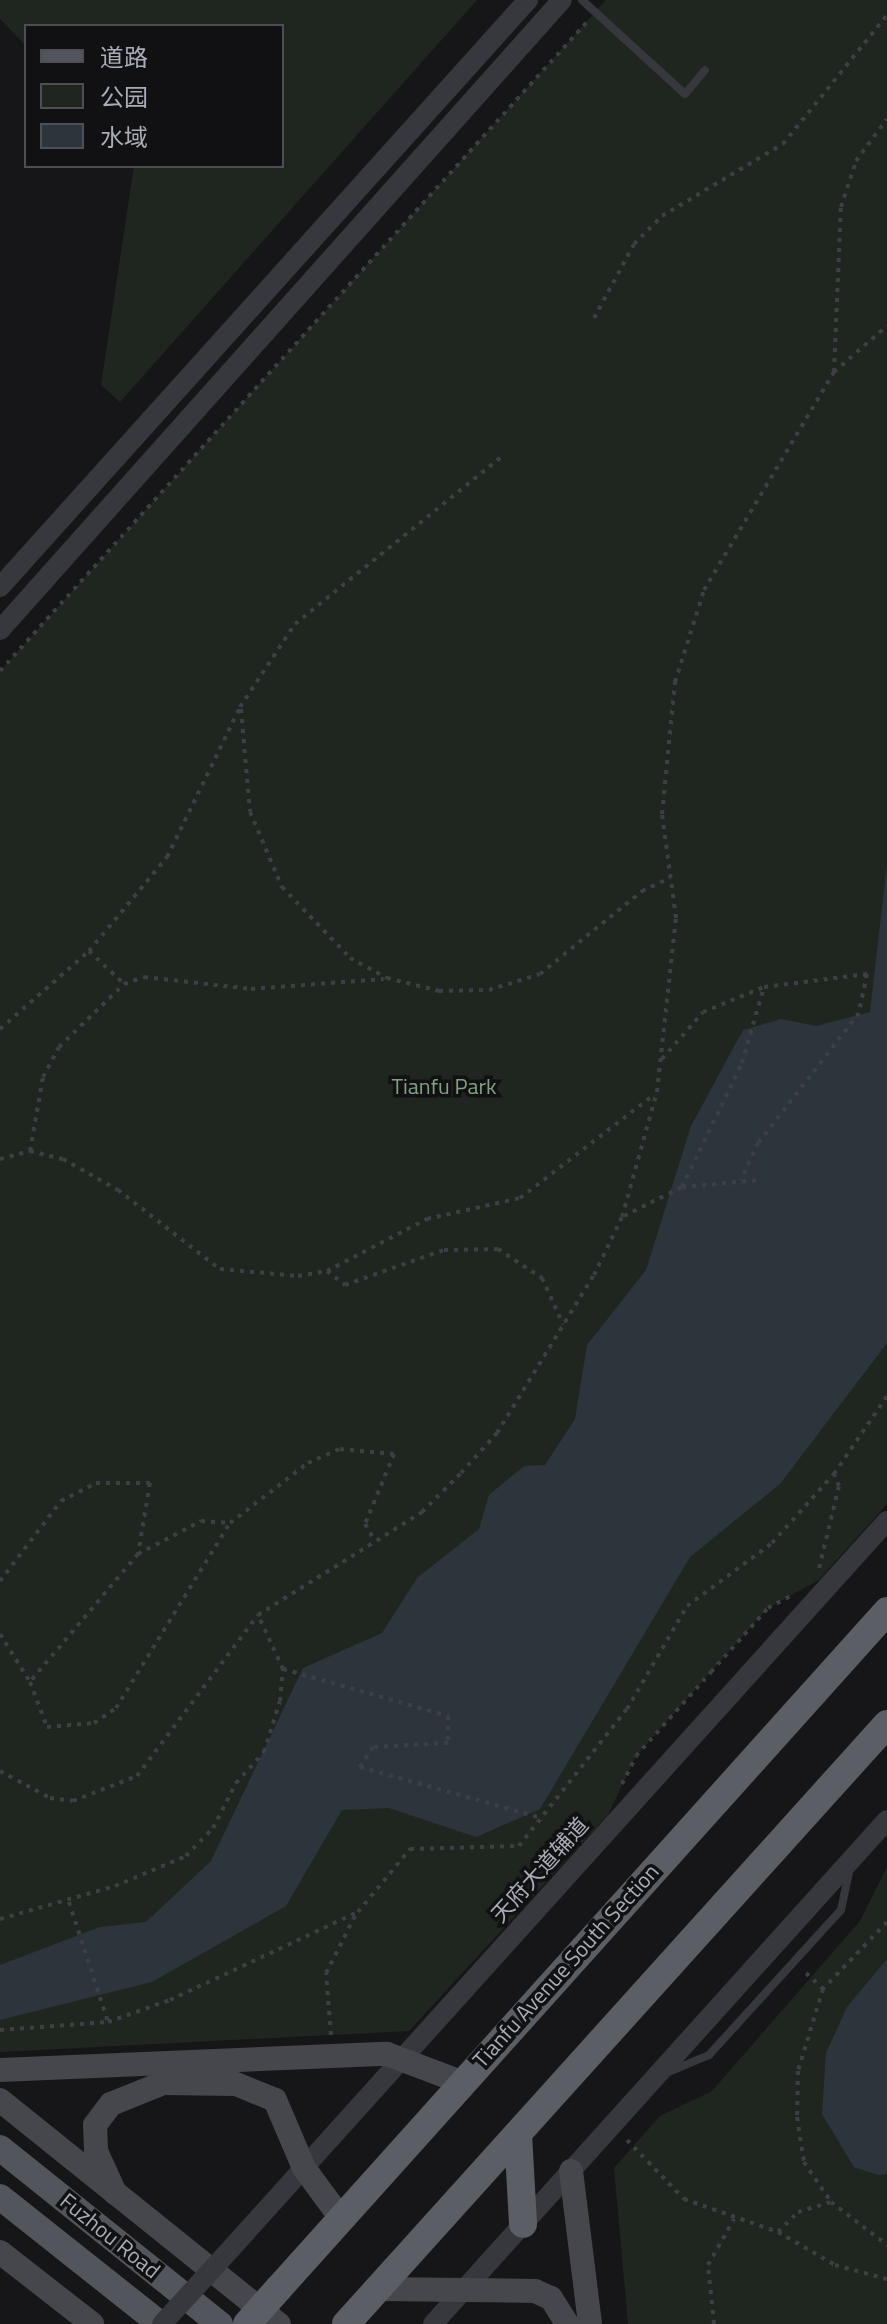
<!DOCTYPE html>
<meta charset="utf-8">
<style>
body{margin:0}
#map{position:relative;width:887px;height:2324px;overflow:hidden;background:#161618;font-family:"Titillium Web","Noto Sans SC",sans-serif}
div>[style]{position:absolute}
.green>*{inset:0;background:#1e261f}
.water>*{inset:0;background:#2c353c}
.path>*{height:4px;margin-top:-2px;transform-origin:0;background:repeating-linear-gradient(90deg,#3d3f44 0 4px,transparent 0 10px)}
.service>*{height:8px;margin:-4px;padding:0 4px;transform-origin:4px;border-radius:4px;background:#37383d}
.tertiary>*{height:20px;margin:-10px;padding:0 10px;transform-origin:10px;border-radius:10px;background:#37383d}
.secondary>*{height:24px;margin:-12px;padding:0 12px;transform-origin:12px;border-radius:12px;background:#45474d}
.primary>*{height:26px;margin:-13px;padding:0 13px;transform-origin:13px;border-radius:13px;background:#53555c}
.trunk>*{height:28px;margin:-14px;padding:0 14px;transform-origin:14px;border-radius:14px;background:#5b5e65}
.tertiary-bridge>*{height:20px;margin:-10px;padding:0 10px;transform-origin:10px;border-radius:10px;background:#37383d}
.trunk-bridge>*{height:28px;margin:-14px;padding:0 14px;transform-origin:14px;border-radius:14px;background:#5b5e65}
span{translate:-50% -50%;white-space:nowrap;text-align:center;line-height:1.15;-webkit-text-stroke:7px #111113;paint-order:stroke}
.park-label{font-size:22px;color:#7fa381}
.street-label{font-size:22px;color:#a8adb8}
.legend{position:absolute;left:24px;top:24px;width:260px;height:144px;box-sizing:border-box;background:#111113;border:2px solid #4d4f55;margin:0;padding:10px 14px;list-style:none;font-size:24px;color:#a8adb8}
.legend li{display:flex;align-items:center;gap:16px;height:40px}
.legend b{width:40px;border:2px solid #4d4f55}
</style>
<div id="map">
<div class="green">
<i style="clip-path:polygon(0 0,477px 0,120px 402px,101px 385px,134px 166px,282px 166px,282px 26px,26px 26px,26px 46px,0 19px)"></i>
<i style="clip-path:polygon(606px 0,887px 0,887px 1504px,819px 1580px,768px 1608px,711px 1672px,636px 1756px,608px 1815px,409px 2031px,0 2052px,0 671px)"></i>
<i style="clip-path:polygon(887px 1867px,887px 2324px,628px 2324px,614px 2168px,660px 2116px,712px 2091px,860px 1921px)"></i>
</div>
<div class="water">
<i style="clip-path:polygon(887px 864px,887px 1343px,780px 1484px,690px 1557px,540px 1809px,476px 1837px,389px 1808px,342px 1810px,286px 1906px,152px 1982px,0 2020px,0 1965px,100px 1927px,146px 1922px,211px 1861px,303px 1668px,382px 1633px,417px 1578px,479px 1529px,489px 1495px,524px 1466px,545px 1465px,575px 1419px,587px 1345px,646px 1270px,691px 1126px,743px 1030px,781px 1019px,816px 1026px,870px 1012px)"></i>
<i style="clip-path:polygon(887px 1959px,887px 2174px,878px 2175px,854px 2167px,822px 2114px,826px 2053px,847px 2007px)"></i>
</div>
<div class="path">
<i style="left:594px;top:318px;width:84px;rotate:-61.6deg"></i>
<i style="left:634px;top:244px;width:40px;rotate:-45deg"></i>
<i style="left:662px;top:216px;width:141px;rotate:-30.8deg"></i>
<i style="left:783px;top:144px;width:166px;rotate:-51.1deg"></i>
<i style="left:834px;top:372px;width:70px;rotate:-41deg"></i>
<i style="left:0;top:671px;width:874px;rotate:-47.88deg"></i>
<i style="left:241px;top:709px;width:103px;rotate:85deg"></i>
<i style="left:250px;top:812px;width:82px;rotate:66.9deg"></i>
<i style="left:282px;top:887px;width:98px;rotate:46.2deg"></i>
<i style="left:350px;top:958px;width:42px;rotate:28.4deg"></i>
<i style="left:387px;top:978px;width:54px;rotate:14deg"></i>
<i style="left:439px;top:991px;width:50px;rotate:-1.1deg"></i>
<i style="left:489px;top:990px;width:53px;rotate:-17.4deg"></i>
<i style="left:540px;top:974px;width:132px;rotate:-39.1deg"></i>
<i style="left:642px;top:891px;width:31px;rotate:-25deg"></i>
<i style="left:89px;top:951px;width:48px;rotate:43.3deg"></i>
<i style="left:0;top:1029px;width:118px;rotate:-41.2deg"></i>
<i style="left:89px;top:951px;width:122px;rotate:-50.3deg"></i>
<i style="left:167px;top:857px;width:167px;rotate:-64deg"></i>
<i style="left:240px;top:707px;width:100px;rotate:-56.5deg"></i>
<i style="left:295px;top:624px;width:270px;rotate:-39deg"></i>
<i style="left:662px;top:1059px;width:62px;rotate:-48.9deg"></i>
<i style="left:703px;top:1012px;width:66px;rotate:-22.3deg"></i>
<i style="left:764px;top:987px;width:104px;rotate:-7.2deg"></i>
<i style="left:867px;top:974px;width:40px;rotate:102deg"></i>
<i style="left:859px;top:1013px;width:165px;rotate:127.8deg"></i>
<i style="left:758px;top:1143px;width:41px;rotate:114.7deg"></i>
<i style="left:30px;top:1151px;width:75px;rotate:-80deg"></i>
<i style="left:43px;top:1077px;width:34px;rotate:-62deg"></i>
<i style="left:59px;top:1047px;width:91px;rotate:-44.1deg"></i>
<i style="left:124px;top:984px;width:21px;rotate:-19deg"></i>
<i style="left:144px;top:977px;width:108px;rotate:6.4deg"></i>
<i style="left:251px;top:989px;width:133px;rotate:-4.3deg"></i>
<i style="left:0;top:1159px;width:31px;rotate:-15deg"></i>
<i style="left:30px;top:1151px;width:34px;rotate:14deg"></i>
<i style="left:63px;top:1159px;width:63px;rotate:29.4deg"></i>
<i style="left:118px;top:1190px;width:129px;rotate:37.8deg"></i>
<i style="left:220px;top:1269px;width:78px;rotate:5.1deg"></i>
<i style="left:298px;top:1276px;width:29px;rotate:-10deg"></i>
<i style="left:327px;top:1271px;width:113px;rotate:-27.5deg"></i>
<i style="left:427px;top:1219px;width:95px;rotate:-12.7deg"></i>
<i style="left:520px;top:1198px;width:170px;rotate:-37.6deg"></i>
<i style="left:682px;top:1187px;width:138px;rotate:-64.2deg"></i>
<i style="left:742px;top:1063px;width:79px;rotate:-73.9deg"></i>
<i style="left:624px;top:1216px;width:65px;rotate:-26.6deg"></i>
<i style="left:682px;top:1187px;width:79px;rotate:-5.1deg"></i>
<i style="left:327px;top:1271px;width:23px;rotate:38deg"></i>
<i style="left:345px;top:1285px;width:105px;rotate:-19.5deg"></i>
<i style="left:444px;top:1250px;width:54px;rotate:-1.1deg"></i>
<i style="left:498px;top:1249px;width:53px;rotate:33.4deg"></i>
<i style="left:542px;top:1278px;width:51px;rotate:65.5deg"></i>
<i style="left:138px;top:1554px;width:71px;rotate:-27.6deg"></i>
<i style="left:201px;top:1521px;width:29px;rotate:4deg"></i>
<i style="left:819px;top:1568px;width:84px;rotate:-76.3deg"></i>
<i style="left:839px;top:1486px;width:13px;rotate:-113deg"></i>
<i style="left:0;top:1581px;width:101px;rotate:-52.7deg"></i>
<i style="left:61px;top:1501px;width:39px;rotate:-27deg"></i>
<i style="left:96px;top:1483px;width:54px"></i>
<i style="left:150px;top:1483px;width:72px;rotate:99.6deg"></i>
<i style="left:138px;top:1554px;width:167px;rotate:130.2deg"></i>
<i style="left:30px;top:1682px;width:48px;rotate:69.3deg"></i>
<i style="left:47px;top:1727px;width:47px;rotate:-4.9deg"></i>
<i style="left:94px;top:1723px;width:27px;rotate:-34deg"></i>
<i style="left:116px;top:1708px;width:217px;rotate:-58.4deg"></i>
<i style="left:230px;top:1523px;width:98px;rotate:-37.6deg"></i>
<i style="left:308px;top:1463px;width:35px;rotate:-24deg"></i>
<i style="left:340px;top:1449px;width:54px;rotate:5.3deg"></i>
<i style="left:394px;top:1454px;width:76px;rotate:112.5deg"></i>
<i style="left:365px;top:1524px;width:20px;rotate:60deg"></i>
<i style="left:0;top:1634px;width:57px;rotate:58deg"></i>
<i style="left:283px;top:1669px;width:172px;rotate:15.9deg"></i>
<i style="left:448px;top:1716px;width:27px;rotate:90deg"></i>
<i style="left:448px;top:1743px;width:75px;rotate:176.9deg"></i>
<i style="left:373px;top:1747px;width:24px;rotate:123deg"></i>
<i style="left:360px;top:1767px;width:189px;rotate:15.7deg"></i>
<i style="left:0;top:1771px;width:57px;rotate:28.4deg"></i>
<i style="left:50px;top:1798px;width:23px;rotate:7deg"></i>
<i style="left:73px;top:1801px;width:69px;rotate:-21.3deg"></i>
<i style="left:137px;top:1776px;width:201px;rotate:-53.1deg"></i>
<i style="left:258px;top:1615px;width:194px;rotate:-32.1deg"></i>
<i style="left:422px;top:1512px;width:55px;rotate:-45deg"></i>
<i style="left:461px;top:1473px;width:54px;rotate:-48deg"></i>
<i style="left:497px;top:1433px;width:185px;rotate:-58.5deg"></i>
<i style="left:594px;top:1275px;width:64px;rotate:-64.2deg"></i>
<i style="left:622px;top:1217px;width:130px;rotate:-74.4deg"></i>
<i style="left:657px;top:1092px;width:175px;rotate:-83.8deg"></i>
<i style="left:676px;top:918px;width:105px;rotate:-97.7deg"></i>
<i style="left:662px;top:814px;width:133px;rotate:-84.4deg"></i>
<i style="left:675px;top:682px;width:96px;rotate:-72.5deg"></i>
<i style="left:704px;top:590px;width:254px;rotate:-59.2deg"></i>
<i style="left:834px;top:372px;width:165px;rotate:-87.6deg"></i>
<i style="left:841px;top:207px;width:48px;rotate:-71.9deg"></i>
<i style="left:856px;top:161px;width:52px;rotate:-53.6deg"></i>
<i style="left:622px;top:1784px;width:31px;rotate:-63deg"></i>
<i style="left:636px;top:1756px;width:113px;rotate:-48.2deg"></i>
<i style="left:711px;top:1672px;width:86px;rotate:-48.3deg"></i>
<i style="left:768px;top:1608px;width:26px;rotate:-28deg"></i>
<i style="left:69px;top:1902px;width:126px;rotate:72deg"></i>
<i style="left:0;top:1919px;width:120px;rotate:-16deg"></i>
<i style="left:115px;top:1886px;width:77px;rotate:-22.9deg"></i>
<i style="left:186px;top:1856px;width:39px;rotate:-46deg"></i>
<i style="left:213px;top:1828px;width:51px;rotate:-62.9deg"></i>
<i style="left:236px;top:1783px;width:42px;rotate:-47.9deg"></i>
<i style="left:264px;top:1752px;width:53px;rotate:-72.6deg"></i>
<i style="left:280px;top:1701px;width:32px;rotate:-85deg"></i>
<i style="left:283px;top:1669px;width:60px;rotate:-114.8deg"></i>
<i style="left:887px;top:1922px;width:93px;rotate:133.7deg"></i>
<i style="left:823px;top:1989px;width:86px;rotate:107deg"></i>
<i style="left:798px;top:2071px;width:46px;rotate:91.2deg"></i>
<i style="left:797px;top:2117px;width:46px;rotate:81.2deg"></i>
<i style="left:804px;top:2162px;width:48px;rotate:56deg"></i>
<i style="left:831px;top:2202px;width:71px;rotate:37.5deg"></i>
<i style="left:806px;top:1973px;width:23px;rotate:43deg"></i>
<i style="left:0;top:2030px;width:108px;rotate:-4.2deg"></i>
<i style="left:108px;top:2022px;width:66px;rotate:-19.5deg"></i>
<i style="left:170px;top:2000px;width:208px;rotate:-25.1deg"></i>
<i style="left:358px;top:1912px;width:82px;rotate:-50.5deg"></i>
<i style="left:410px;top:1849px;width:109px;rotate:-1.6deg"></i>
<i style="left:519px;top:1846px;width:174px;rotate:-51.8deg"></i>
<i style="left:627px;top:1709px;width:119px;rotate:-59.8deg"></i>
<i style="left:687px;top:1606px;width:106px;rotate:-36.5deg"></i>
<i style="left:772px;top:1543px;width:93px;rotate:-48.1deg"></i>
<i style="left:834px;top:1474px;width:94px;rotate:-55.8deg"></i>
<i style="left:331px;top:2035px;width:62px;rotate:-94.6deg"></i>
<i style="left:326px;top:1973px;width:66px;rotate:-63deg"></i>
<i style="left:627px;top:2140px;width:82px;rotate:46deg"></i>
<i style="left:684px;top:2199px;width:100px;rotate:19.3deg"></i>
<i style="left:778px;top:2232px;width:66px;rotate:30.1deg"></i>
<i style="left:835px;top:2265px;width:54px;rotate:15.1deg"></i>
<i style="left:778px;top:2232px;width:28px;rotate:-45deg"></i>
<i style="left:798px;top:2212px;width:34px;rotate:-17deg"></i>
<i style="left:714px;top:2324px;width:59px;rotate:-95.8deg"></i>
<i style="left:708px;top:2265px;width:53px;rotate:-60.5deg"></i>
</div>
<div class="service">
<i style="left:582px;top:0;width:139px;rotate:42.4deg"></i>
<i style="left:685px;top:94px;width:31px;rotate:-50deg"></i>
<i style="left:666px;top:2073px;width:47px;rotate:-22.7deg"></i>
<i style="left:709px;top:2055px;width:196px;rotate:-47.7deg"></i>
<i style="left:841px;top:1910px;width:40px;rotate:-78deg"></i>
</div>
<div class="tertiary">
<i style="left:0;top:587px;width:790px;rotate:-48.03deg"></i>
<i style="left:0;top:630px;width:844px;rotate:-48.27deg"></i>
<i style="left:228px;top:2252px;width:984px;rotate:-47.97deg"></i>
<i style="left:433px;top:2324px;width:678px;rotate:-47.99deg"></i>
</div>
<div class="secondary">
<i style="left:0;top:2070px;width:387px;rotate:-2.4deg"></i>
<i style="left:387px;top:2054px;width:79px;rotate:20.7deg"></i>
<i style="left:0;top:2100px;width:358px;rotate:38.8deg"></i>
<i style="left:571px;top:2171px;width:154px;rotate:82.9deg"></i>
<i style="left:115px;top:2193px;width:46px;rotate:-114.3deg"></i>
<i style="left:96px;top:2151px;width:26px;rotate:-92deg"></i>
<i style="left:95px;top:2125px;width:26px;rotate:-53deg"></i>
<i style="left:111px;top:2104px;width:56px;rotate:-22deg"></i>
<i style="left:163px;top:2083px;width:73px;rotate:0.8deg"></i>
<i style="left:236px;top:2084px;width:42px;rotate:22.3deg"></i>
<i style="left:275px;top:2100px;width:74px;rotate:66.9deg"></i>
<i style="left:304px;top:2168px;width:61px;rotate:53.7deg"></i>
<i style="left:0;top:2252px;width:117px;rotate:38deg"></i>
<i style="left:378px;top:2289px;width:157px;rotate:0.7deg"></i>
<i style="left:535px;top:2291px;width:17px;rotate:24deg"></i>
<i style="left:551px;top:2298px;width:31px;rotate:58deg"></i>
</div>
<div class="primary">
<i style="left:0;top:2148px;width:282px;rotate:38.7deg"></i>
<i style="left:0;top:2197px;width:204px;rotate:38.4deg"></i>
</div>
<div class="trunk">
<i style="left:518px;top:2134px;width:90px;rotate:86.8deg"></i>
<i style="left:279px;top:2288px;width:910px;rotate:-48.07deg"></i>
<i style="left:346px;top:2324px;width:808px;rotate:-47.96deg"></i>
</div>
<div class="tertiary-bridge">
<i style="left:162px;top:2324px;width:98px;rotate:-47.5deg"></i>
</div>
<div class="trunk-bridge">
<i style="left:247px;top:2324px;width:48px;rotate:-48.4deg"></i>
</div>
<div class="park-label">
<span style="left:444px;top:1087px">Tianfu Park</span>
</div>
<div class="street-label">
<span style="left:540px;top:1870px;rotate:-48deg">天府大道辅道</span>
<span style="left:566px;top:1966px;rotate:-48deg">Tianfu Avenue South Section</span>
<span style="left:110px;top:2236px;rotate:39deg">Fuzhou Road</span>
</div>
<ul class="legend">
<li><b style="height:10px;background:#53555c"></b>道路</li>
<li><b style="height:22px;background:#1e261f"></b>公园</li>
<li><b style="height:22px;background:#2c353c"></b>水域</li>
</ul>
</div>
